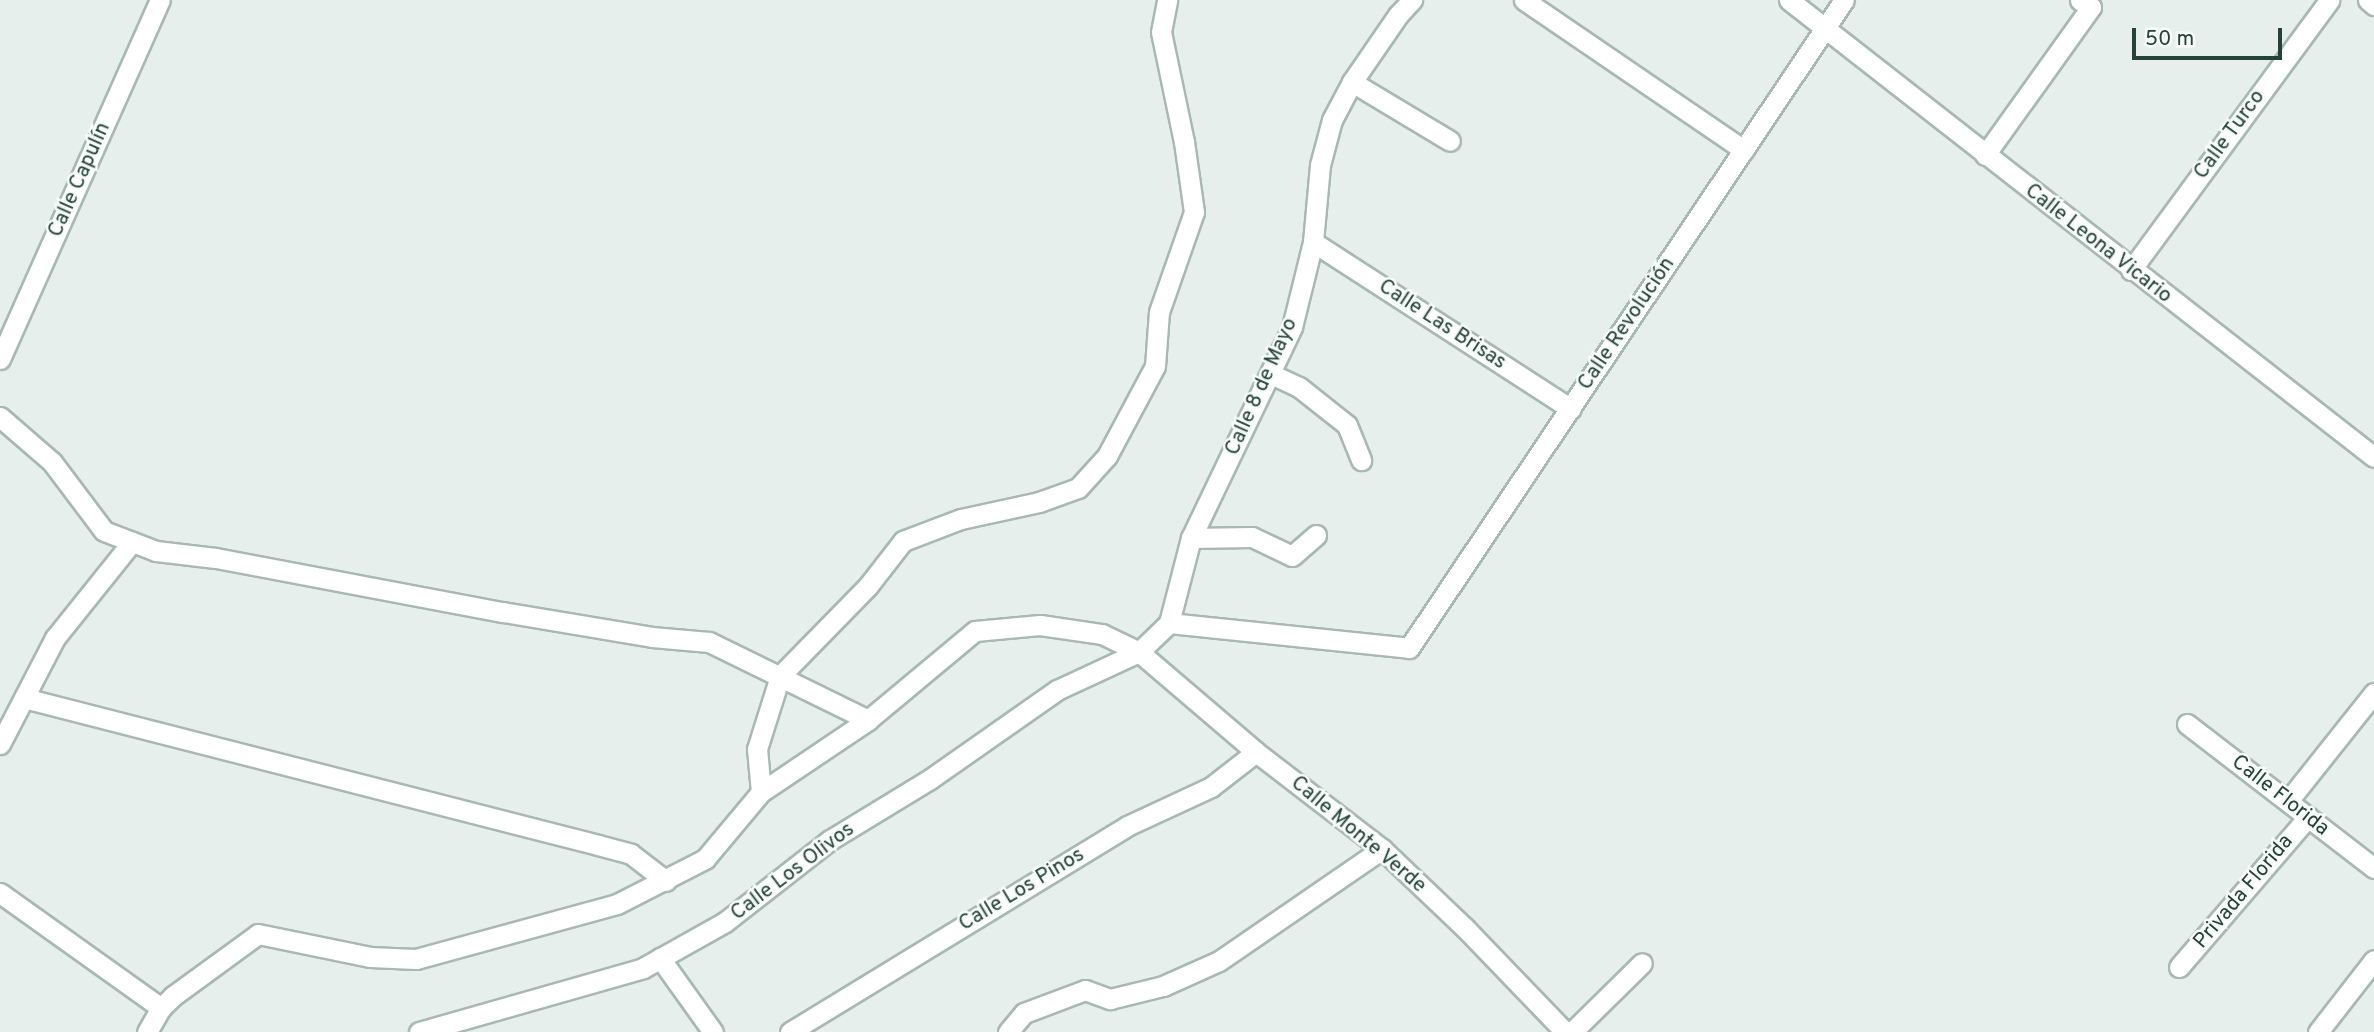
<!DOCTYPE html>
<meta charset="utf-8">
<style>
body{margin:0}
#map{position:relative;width:2374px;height:1032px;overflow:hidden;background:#e6efeb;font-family:Overpass,sans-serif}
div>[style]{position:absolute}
.roads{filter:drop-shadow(2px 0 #a8b8b2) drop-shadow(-2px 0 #a8b8b2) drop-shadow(0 2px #a8b8b2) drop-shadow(0 -2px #a8b8b2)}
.street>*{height:19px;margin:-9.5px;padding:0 9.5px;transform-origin:9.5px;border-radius:9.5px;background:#fff}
span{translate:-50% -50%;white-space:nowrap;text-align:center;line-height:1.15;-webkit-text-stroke:5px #f7fbf9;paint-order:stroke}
.street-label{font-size:21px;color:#24423a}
.scale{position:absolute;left:2132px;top:28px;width:150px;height:32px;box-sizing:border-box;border:4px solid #24423a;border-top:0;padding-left:9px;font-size:21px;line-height:24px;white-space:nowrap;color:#24423a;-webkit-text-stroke:5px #f7fbf9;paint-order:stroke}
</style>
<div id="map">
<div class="roads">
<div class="street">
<i style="left:1524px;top:0;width:266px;rotate:34.3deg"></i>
<i style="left:1789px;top:0;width:742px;rotate:38deg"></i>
<i style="left:2368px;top:0;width:8px;rotate:40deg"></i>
<i style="left:1352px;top:82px;width:114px;rotate:31deg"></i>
<i style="left:1985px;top:155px;width:182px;rotate:-54.4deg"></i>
<i style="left:2091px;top:7px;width:13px;rotate:-148deg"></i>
<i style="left:1313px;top:242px;width:307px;rotate:32.9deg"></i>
<i style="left:2131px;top:270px;width:335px;rotate:-53.7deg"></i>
<i style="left:0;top:359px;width:393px;rotate:-66deg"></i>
<i style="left:1271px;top:374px;width:31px;rotate:25deg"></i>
<i style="left:1299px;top:387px;width:61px;rotate:38.4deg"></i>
<i style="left:1347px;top:425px;width:38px;rotate:68deg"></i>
<i style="left:0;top:417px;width:69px;rotate:40.9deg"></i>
<i style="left:52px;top:462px;width:86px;rotate:53deg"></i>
<i style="left:104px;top:531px;width:56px;rotate:21deg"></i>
<i style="left:156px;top:551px;width:60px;rotate:6.7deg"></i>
<i style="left:216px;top:558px;width:292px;rotate:10.7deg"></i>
<i style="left:503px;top:612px;width:151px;rotate:9.5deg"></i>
<i style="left:652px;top:637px;width:57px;rotate:5deg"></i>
<i style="left:709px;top:642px;width:177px;rotate:26.1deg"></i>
<i style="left:1191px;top:538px;width:61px;rotate:-0.9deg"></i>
<i style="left:1252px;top:537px;width:44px;rotate:25.4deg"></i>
<i style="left:1292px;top:556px;width:32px;rotate:-41deg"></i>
<i style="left:1169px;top:623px;width:241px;rotate:5.9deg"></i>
<i style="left:1409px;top:648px;width:780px;rotate:-56.13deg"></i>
<i style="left:1169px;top:623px;width:88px;rotate:-75.5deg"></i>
<i style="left:1191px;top:538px;width:234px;rotate:-64.4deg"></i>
<i style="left:1292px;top:327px;width:88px;rotate:-76.1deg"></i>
<i style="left:1313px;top:242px;width:77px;rotate:-84.8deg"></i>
<i style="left:1320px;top:165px;width:47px;rotate:-75.1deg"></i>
<i style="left:1332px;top:120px;width:43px;rotate:-62.2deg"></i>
<i style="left:1352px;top:82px;width:81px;rotate:-55.5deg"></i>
<i style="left:1398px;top:15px;width:21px;rotate:-47deg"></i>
<i style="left:24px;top:698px;width:593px;rotate:14.36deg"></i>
<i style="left:598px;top:845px;width:34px;rotate:15deg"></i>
<i style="left:631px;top:854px;width:44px;rotate:37.6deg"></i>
<i style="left:2187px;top:724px;width:236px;rotate:37.6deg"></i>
<i style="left:0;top:744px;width:119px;rotate:-62.6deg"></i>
<i style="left:55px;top:638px;width:123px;rotate:-51.3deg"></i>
<i style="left:761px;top:792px;width:43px;rotate:-95.3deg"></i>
<i style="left:757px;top:749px;width:77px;rotate:-72.5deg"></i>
<i style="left:780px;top:676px;width:126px;rotate:-45.6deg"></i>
<i style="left:868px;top:586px;width:57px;rotate:-52.1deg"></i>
<i style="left:903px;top:541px;width:62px;rotate:-20.8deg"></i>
<i style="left:961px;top:519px;width:80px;rotate:-12.3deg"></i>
<i style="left:1039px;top:502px;width:41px;rotate:-19.7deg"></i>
<i style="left:1078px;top:488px;width:43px;rotate:-47.8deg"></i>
<i style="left:1107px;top:456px;width:102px;rotate:-61.9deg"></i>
<i style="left:1155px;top:366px;width:54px;rotate:-85.8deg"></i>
<i style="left:1159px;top:312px;width:106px;rotate:-70.7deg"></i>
<i style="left:1194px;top:212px;width:71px;rotate:-98.1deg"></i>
<i style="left:1184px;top:142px;width:112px;rotate:-101.8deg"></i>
<i style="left:1161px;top:32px;width:33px;rotate:-79deg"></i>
<i style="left:2288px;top:801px;width:138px;rotate:-51.5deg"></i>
<i style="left:0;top:893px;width:198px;rotate:35.5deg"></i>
<i style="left:660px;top:958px;width:91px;rotate:54.4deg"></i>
<i style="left:2179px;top:967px;width:198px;rotate:-49.3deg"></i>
<i style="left:147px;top:1032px;width:28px;rotate:-60deg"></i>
<i style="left:161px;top:1008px;width:17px;rotate:-45deg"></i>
<i style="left:173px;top:996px;width:105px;rotate:-36.1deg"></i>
<i style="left:258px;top:934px;width:114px;rotate:11.6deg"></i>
<i style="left:370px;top:957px;width:46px;rotate:2.5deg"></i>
<i style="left:416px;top:959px;width:208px;rotate:-15.3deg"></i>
<i style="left:617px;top:904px;width:99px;rotate:-27.1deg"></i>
<i style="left:705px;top:859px;width:87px;rotate:-50.1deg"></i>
<i style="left:761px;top:792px;width:129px;rotate:-33.9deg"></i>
<i style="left:868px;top:720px;width:139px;rotate:-39.8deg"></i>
<i style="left:975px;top:631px;width:65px;rotate:-5.3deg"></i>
<i style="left:1040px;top:625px;width:63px;rotate:8.3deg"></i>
<i style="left:1102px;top:634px;width:41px;rotate:25.9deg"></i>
<i style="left:1139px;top:652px;width:154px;rotate:40.5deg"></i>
<i style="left:1256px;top:752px;width:159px;rotate:37.6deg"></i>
<i style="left:1382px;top:849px;width:115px;rotate:43.6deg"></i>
<i style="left:1465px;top:928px;width:144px;rotate:46.1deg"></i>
<i style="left:419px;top:1032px;width:233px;rotate:-15.9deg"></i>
<i style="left:643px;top:968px;width:94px;rotate:-29.3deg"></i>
<i style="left:725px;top:922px;width:133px;rotate:-38deg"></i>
<i style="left:830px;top:840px;width:117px;rotate:-31.4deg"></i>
<i style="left:930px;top:779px;width:155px;rotate:-35deg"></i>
<i style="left:1057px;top:690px;width:90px;rotate:-24.9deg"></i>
<i style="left:1139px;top:652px;width:42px;rotate:-44deg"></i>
<i style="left:790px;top:1032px;width:395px;rotate:-31.4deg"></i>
<i style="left:1127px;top:826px;width:93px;rotate:-24.9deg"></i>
<i style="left:1211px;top:787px;width:57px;rotate:-37.9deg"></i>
<i style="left:1008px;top:1032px;width:25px;rotate:-50deg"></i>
<i style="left:1024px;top:1013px;width:65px;rotate:-20.7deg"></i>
<i style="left:1085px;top:990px;width:27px;rotate:20deg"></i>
<i style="left:1110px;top:999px;width:55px;rotate:-13.8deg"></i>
<i style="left:1163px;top:986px;width:61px;rotate:-24.1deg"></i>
<i style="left:1219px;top:961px;width:198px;rotate:-34.5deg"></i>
<i style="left:1572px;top:1032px;width:98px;rotate:-44.6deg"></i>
<i style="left:2318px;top:1032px;width:91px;rotate:-52.1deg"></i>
</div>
</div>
<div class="street-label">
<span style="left:2230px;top:135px;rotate:-54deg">Calle Turco</span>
<span style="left:80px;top:180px;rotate:-66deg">Calle Capulín</span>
<span style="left:2098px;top:244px;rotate:38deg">Calle Leona Vicario</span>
<span style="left:1627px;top:324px;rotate:-56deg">Calle Revolución</span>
<span style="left:1442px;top:325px;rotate:33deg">Calle Las Brisas</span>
<span style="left:1262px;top:387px;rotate:-66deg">Calle 8 de Mayo</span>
<span style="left:2280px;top:796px;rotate:38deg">Calle Florida</span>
<span style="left:1358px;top:835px;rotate:40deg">Calle Monte Verde</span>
<span style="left:793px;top:872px;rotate:-37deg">Calle Los Olivos</span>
<span style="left:1022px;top:890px;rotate:-31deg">Calle Los Pinos</span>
<span style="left:2244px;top:892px;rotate:-50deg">Privada Florida</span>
</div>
<div class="scale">50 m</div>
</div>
